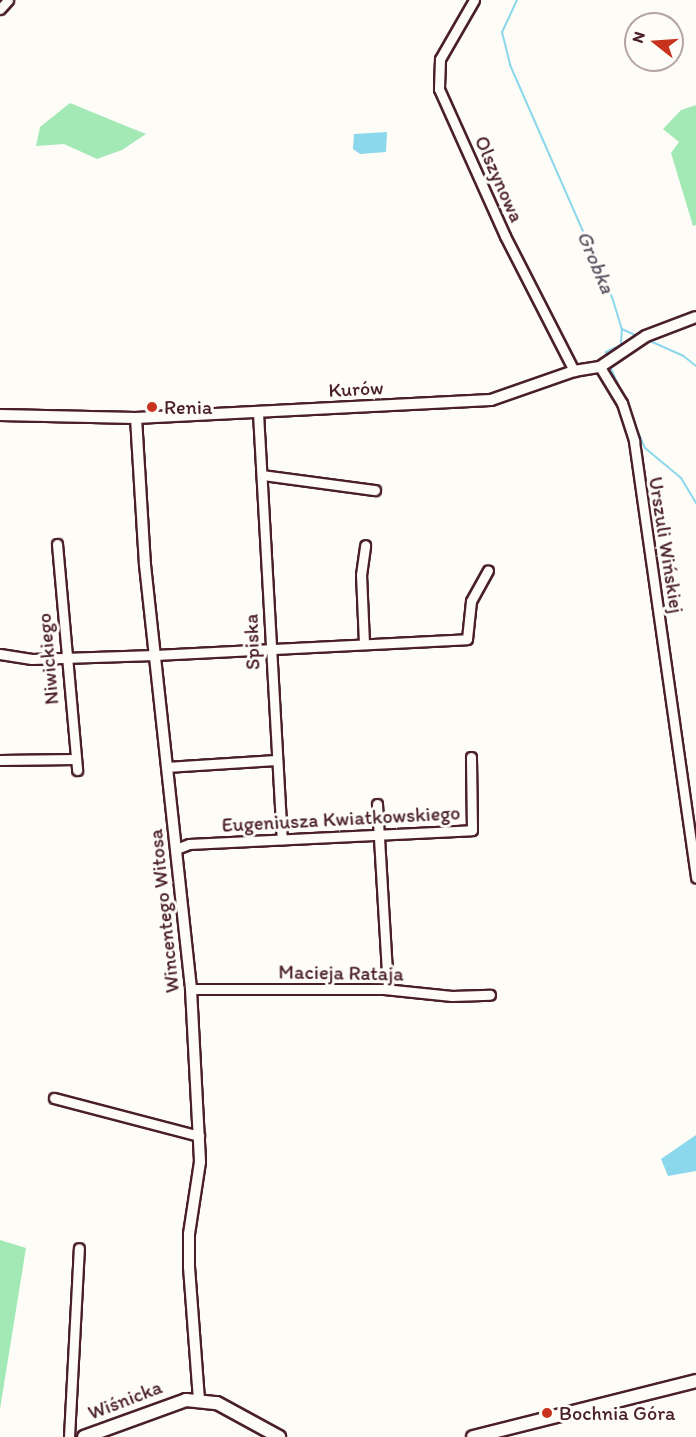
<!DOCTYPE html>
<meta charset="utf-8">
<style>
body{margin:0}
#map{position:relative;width:696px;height:1437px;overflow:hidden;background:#fdfcf7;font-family:Itim,sans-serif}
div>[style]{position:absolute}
.green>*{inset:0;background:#a3e9b6}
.water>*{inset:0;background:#8bd7eb}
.stream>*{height:2px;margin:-1px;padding:0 1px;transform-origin:1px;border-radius:1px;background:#8bd7eb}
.roads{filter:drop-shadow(2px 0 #4a1f2b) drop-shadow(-2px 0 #4a1f2b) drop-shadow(0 2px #4a1f2b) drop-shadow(0 -2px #4a1f2b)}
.minor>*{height:9px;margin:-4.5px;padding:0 4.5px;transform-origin:4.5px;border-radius:4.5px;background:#fdfcf7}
.tertiary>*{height:10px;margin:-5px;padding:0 5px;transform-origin:5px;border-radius:5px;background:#fdfcf7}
.secondary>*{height:12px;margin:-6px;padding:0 6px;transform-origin:6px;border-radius:6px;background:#fdfcf7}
.dots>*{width:16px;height:16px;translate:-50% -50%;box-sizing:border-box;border:3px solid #fdfcf7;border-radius:50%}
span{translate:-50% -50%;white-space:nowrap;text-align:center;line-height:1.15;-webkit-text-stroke:6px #fdfcf7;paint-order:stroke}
.street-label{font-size:20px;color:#4a1f2b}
.poi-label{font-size:20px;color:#4a1f2b}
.left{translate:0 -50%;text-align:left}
.water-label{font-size:21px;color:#5e5665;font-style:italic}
.north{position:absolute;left:624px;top:12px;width:60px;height:60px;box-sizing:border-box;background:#fdfcf7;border:2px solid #b5a4a5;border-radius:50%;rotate:287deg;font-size:16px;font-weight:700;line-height:24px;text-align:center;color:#4a1f2b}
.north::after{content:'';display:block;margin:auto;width:21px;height:27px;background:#c8321e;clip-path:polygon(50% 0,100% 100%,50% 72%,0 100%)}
</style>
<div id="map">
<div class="green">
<i style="clip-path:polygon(70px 103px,126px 126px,146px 134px,122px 150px,97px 159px,64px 144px,36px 146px,40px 127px)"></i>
<i style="clip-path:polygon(696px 105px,696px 225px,693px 226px,671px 153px,679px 142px,663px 129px,681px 110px)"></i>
<i style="clip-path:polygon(0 1240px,26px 1248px,0 1409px)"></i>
</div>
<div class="water">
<i style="clip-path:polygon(387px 132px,386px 152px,360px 154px,353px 149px,354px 134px)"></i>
<i style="clip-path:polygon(696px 1135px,696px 1171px,668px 1176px,661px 1159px)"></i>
</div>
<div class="stream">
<i style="left:517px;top:0;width:35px;rotate:115deg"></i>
<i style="left:502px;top:32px;width:34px;rotate:76deg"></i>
<i style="left:510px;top:65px;width:253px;rotate:66.3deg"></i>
<i style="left:612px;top:297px;width:34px;rotate:73deg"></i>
<i style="left:622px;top:329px;width:16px;rotate:94deg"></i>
<i style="left:621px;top:345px;width:17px;rotate:155deg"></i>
<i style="left:606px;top:352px;width:6px;rotate:81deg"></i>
<i style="left:622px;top:329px;width:14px;rotate:25deg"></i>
<i style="left:650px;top:341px;width:35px;rotate:24deg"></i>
<i style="left:682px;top:355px;width:18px;rotate:38deg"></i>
<i style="left:610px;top:366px;width:30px;rotate:67deg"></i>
<i style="left:630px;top:413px;width:38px;rotate:67deg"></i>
<i style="left:645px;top:448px;width:47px;rotate:39.8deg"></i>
<i style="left:681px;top:478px;width:29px;rotate:59deg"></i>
</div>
<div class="roads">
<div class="minor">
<i style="left:474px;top:0;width:68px;rotate:120deg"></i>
<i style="left:440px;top:59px;width:30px;rotate:92deg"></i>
<i style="left:439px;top:89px;width:161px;rotate:65.8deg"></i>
<i style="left:505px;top:236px;width:152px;rotate:62.9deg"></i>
<i style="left:0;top:9px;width:12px;rotate:-48deg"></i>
<i style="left:600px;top:367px;width:42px;rotate:58.6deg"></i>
<i style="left:622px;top:403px;width:40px;rotate:72deg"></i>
<i style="left:634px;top:441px;width:441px;rotate:81.9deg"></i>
<i style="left:258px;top:413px;width:427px;rotate:86.8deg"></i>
<i style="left:262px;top:475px;width:114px;rotate:7.6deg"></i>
<i style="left:57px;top:544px;width:227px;rotate:84.9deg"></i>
<i style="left:364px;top:643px;width:68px;rotate:-92.5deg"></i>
<i style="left:361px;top:575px;width:30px;rotate:-82deg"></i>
<i style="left:0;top:654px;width:32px;rotate:9deg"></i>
<i style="left:32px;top:659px;width:123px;rotate:-1.9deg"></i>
<i style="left:155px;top:655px;width:312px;rotate:-2.9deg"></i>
<i style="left:467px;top:639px;width:38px;rotate:-84deg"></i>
<i style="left:471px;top:601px;width:35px;rotate:-61deg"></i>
<i style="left:0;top:760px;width:75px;rotate:-0.8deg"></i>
<i style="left:166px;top:767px;width:110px;rotate:-3.6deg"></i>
<i style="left:377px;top:804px;width:185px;rotate:86.6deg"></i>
<i style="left:176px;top:849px;width:14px;rotate:-21deg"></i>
<i style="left:189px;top:844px;width:283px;rotate:-2.8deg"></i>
<i style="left:472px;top:830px;width:73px;rotate:-90.8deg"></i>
<i style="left:191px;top:989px;width:193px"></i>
<i style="left:384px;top:989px;width:68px;rotate:5.9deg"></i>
<i style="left:452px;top:996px;width:38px;rotate:-2deg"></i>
<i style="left:54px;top:1098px;width:150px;rotate:14.7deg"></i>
<i style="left:69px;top:1437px;width:189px;rotate:-87deg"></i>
</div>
<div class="tertiary">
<i style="left:0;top:415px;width:136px;rotate:1.3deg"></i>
<i style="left:136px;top:418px;width:355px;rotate:-2.9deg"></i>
<i style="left:491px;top:400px;width:88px;rotate:-19.3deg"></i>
<i style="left:574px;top:371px;width:26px;rotate:-9deg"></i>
<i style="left:600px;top:367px;width:55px;rotate:-34deg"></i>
<i style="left:646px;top:336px;width:53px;rotate:-20.8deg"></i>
<i style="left:136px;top:418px;width:147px;rotate:86.5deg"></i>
<i style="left:145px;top:565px;width:426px;rotate:83.8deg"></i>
<i style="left:191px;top:989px;width:173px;rotate:87deg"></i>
<i style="left:200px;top:1162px;width:73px;rotate:98.7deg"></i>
<i style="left:189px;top:1234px;width:33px;rotate:90deg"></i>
<i style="left:189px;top:1267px;width:133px;rotate:85.7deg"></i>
</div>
<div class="secondary">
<i style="left:84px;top:1437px;width:109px;rotate:-19.9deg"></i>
<i style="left:186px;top:1400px;width:31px;rotate:6deg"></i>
<i style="left:217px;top:1403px;width:71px;rotate:28.7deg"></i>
<i style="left:473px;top:1437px;width:230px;rotate:-14.1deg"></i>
</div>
</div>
<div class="dots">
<i style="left:152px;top:407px;background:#c8321e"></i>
<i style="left:547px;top:1413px;background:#c8321e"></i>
</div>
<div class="street-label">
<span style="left:499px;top:179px;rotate:66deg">Olszynowa</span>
<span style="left:356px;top:389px;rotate:-3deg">Kurów</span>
<span style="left:666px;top:545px;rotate:81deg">Urszuli Wińskiej</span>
<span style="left:252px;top:642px;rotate:-92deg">Spiska</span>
<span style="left:48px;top:659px;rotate:-95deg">Niwickiego</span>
<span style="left:341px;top:819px;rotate:-3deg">Eugeniusza Kwiatkowskiego</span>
<span style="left:164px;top:911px;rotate:-96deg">Wincentego Witosa</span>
<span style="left:341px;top:973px;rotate:1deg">Macieja Rataja</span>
<span style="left:125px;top:1400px;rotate:-21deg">Wiśnicka</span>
</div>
<div class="poi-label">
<span class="left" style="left:164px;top:407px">Renia</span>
<span class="left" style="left:559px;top:1413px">Bochnia Góra</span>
</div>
<div class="water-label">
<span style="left:596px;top:262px;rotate:67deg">Grobka</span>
</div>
<div class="north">N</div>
</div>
